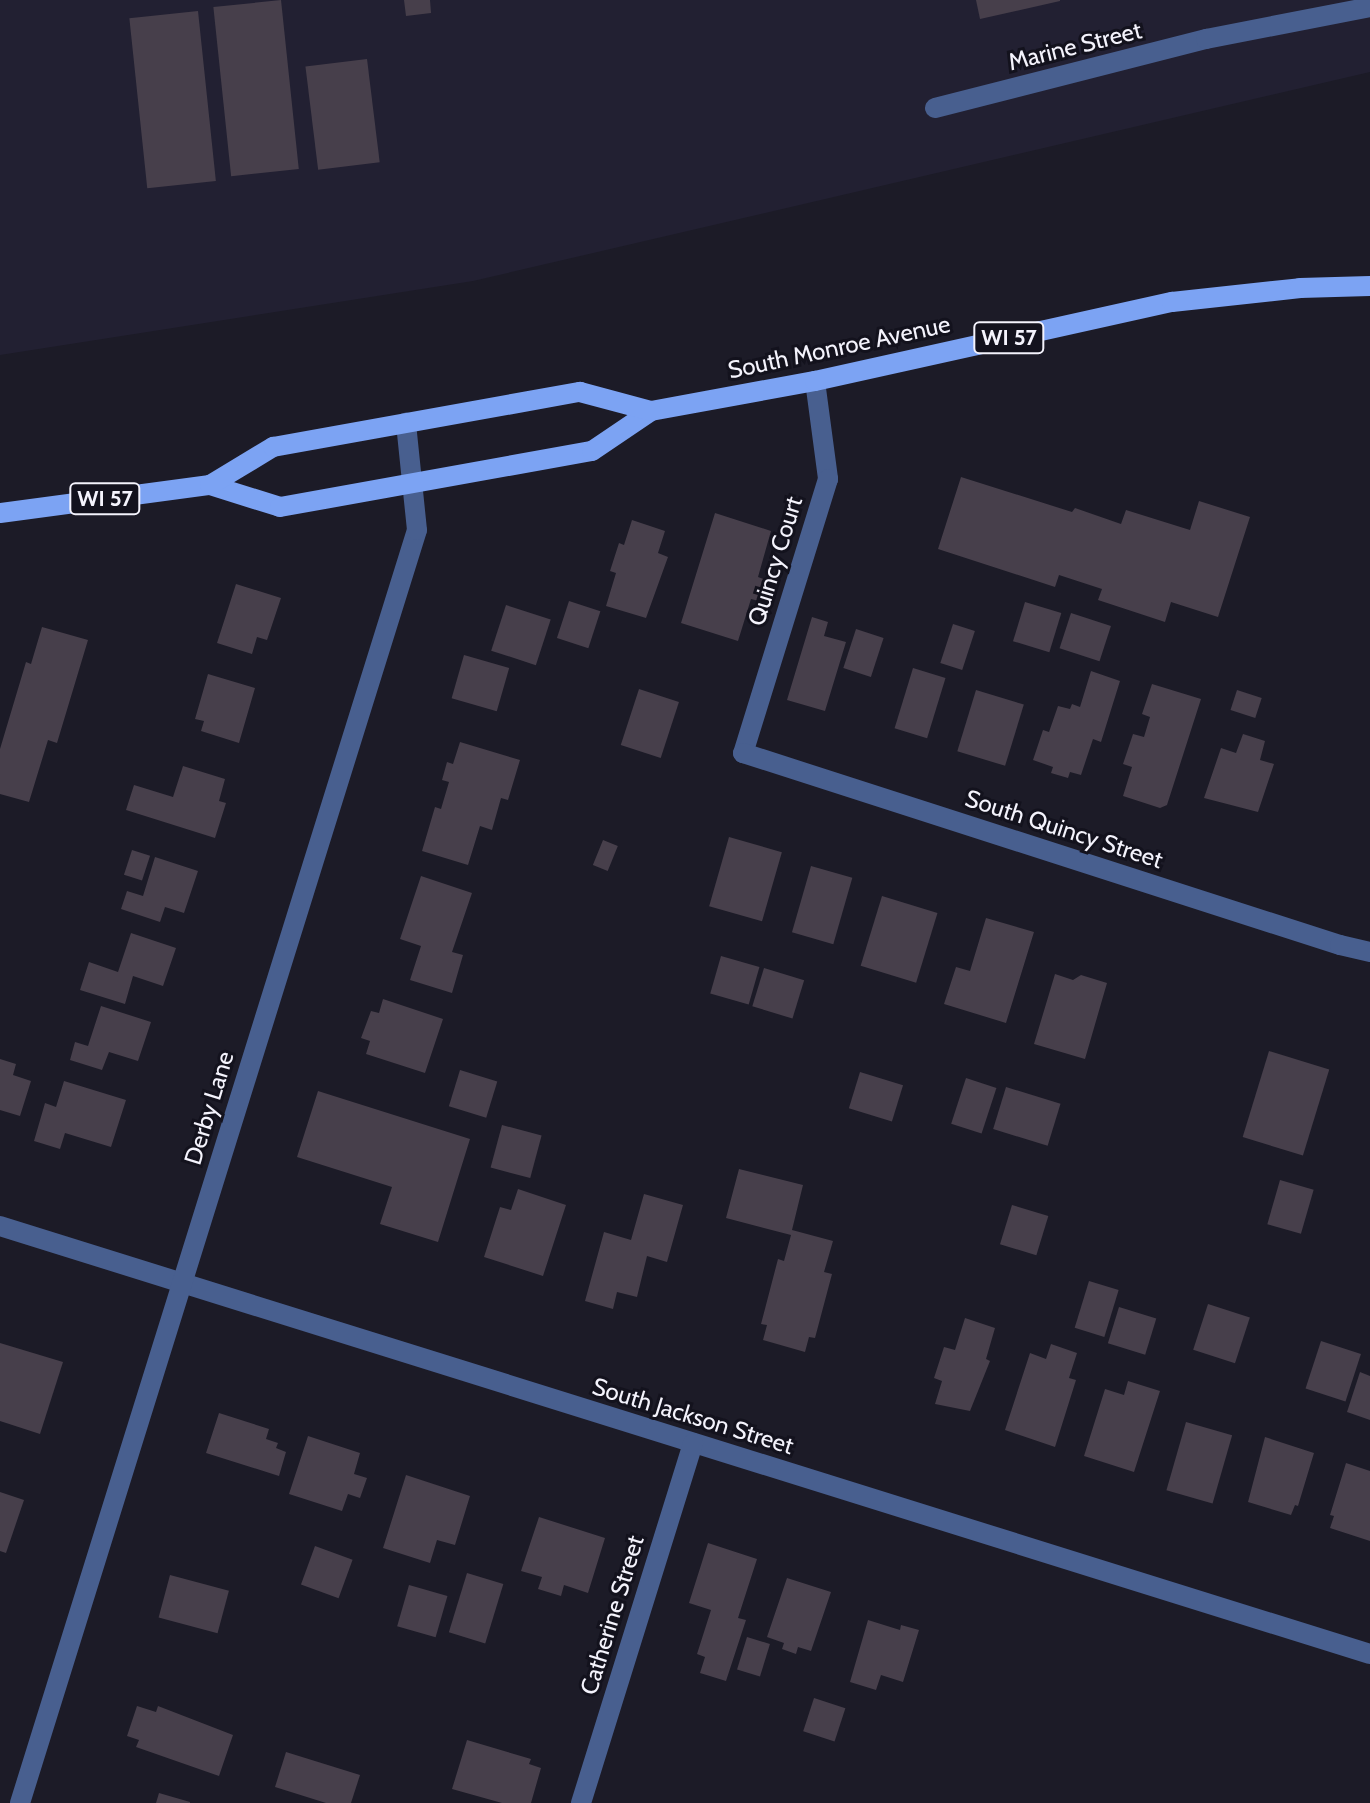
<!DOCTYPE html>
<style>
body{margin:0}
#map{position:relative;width:1370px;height:1803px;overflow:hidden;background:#1c1b27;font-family:Cabin,sans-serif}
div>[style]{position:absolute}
.built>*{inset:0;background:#222032}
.building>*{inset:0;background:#473f4b;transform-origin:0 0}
.street>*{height:20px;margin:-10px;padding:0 10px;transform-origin:10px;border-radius:10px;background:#485f8f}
.primary>*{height:20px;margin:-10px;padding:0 10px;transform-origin:10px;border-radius:10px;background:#7ca3f3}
span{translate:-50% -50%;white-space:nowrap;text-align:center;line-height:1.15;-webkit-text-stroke:6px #13121d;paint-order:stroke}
.shield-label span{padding:2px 6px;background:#13121d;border:2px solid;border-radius:6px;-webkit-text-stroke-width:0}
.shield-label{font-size:22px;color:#f4f3fc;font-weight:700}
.street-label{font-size:24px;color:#f4f3fc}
</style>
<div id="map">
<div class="built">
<i style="clip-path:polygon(0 0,1370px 0,1370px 72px,473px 281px,0 355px)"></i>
</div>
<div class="building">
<i style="left:281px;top:0;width:170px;height:68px;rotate:84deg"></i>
<i style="clip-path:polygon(404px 0,430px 0,431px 13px,406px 16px)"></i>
<i style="clip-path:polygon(976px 0,1060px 0,1060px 1px,980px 19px)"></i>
<i style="left:198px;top:11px;width:171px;height:69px;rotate:84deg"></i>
<i style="left:367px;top:59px;width:104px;height:62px;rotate:83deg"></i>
<i style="clip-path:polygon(961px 477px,1072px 512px,1075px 508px,1121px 524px,1126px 510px,1190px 530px,1199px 501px,1250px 517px,1218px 617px,1171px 602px,1165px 622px,1098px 600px,1102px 589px,1059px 575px,1055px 587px,938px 549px)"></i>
<i style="clip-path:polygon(715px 513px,771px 531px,758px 577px,769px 581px,763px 602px,751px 599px,738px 641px,681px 623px)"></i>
<i style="clip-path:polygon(632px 520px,665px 531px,658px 553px,668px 557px,646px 618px,606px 606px,616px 573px,610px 571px,619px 543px,624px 545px)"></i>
<i style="clip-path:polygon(236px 584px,281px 598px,267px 640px,257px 637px,252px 654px,217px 643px)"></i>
<i style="left:569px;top:601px;width:33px;height:39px;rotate:18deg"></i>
<i style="left:1025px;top:602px;width:38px;height:41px;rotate:17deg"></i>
<i style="left:506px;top:605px;width:47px;height:48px;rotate:18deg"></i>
<i style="left:1071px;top:613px;width:42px;height:37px;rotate:18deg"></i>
<i style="clip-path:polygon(812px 617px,828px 622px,824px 636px,846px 642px,825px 711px,787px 700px)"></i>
<i style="left:953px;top:624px;width:23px;height:41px;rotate:18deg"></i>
<i style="clip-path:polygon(42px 627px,88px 640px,57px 743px,48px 740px,29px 802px,0 794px,0 749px,26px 662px,31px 664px)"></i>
<i style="left:856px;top:629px;width:29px;height:41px;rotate:18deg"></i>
<i style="left:464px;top:655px;width:47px;height:45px;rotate:16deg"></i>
<i style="left:913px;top:668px;width:34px;height:63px;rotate:17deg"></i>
<i style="clip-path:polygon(1091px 671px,1120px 681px,1101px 742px,1093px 739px,1081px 775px,1070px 772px,1068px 778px,1051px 773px,1053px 767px,1033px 760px,1043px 730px,1049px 732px,1058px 706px,1070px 709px,1072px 704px,1080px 707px)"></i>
<i style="clip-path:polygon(208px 674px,255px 688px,239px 743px,201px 731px,204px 721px,195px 719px)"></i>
<i style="clip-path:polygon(1152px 684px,1201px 699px,1167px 805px,1160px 808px,1123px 796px,1132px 767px,1123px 764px,1133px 734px,1144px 737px,1150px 717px,1142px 714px)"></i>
<i style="left:639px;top:689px;width:42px;height:59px;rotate:18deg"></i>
<i style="left:976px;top:690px;width:50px;height:64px;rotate:17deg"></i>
<i style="left:1237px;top:690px;width:26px;height:21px;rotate:18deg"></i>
<i style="clip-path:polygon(1243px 734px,1265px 741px,1260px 760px,1274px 764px,1258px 812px,1204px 798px,1221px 748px,1236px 753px)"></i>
<i style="clip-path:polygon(460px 742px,520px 760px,508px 800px,501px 798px,492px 830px,480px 826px,468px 865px,422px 851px,435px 807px,441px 809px,449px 782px,442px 780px,447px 762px,453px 764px)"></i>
<i style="clip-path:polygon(183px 766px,225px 779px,219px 801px,226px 803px,215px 838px,126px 810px,134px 785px,173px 797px)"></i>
<i style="left:729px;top:837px;width:55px;height:72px;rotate:16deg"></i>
<i style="left:603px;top:840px;width:16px;height:27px;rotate:22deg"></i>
<i style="left:132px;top:850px;width:19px;height:26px;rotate:18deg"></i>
<i style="clip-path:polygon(155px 857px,198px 871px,184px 913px,165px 907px,160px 922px,121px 909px,127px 891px,143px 896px)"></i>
<i style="left:811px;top:866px;width:43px;height:69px;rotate:16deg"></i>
<i style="clip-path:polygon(421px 876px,472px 893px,452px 952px,463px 955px,452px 993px,410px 980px,421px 946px,400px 939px)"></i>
<i style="left:882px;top:896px;width:58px;height:73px;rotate:17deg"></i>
<i style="clip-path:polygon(986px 918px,1034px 932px,1006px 1023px,944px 1004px,956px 967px,970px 971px)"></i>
<i style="clip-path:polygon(131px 933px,176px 948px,163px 986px,133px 976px,125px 1004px,80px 990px,89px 962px,118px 972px)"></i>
<i style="left:721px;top:956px;width:40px;height:39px;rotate:16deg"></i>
<i style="left:764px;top:968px;width:42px;height:40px;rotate:17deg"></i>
<i style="clip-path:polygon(1055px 974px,1073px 980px,1081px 975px,1107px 983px,1085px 1059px,1034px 1044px)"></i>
<i style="clip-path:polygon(383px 999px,443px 1019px,425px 1073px,366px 1054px,370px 1041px,361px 1038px,371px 1011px,379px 1013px)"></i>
<i style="clip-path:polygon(101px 1006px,151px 1022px,138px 1061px,109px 1052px,102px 1070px,70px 1060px,75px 1042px,88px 1046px)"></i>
<i style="left:1269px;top:1051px;width:63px;height:90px;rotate:17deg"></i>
<i style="clip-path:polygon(0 1059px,16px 1064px,13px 1075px,31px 1081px,20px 1116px,0 1110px)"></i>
<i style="left:460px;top:1070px;width:39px;height:38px;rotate:17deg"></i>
<i style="left:860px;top:1072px;width:45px;height:38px;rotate:17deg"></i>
<i style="left:966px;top:1078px;width:32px;height:48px;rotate:18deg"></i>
<i style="clip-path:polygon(64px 1081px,126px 1100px,111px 1147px,65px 1133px,60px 1149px,34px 1141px,45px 1103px,56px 1107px)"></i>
<i style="left:1006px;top:1087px;width:57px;height:44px;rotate:17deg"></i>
<i style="clip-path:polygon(318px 1091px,470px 1139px,438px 1242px,380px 1224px,392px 1187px,297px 1157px)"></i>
<i style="left:502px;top:1125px;width:41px;height:44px;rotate:15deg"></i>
<i style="clip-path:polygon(739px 1169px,803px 1185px,792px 1230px,833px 1241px,824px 1272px,832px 1274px,815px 1338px,809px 1337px,805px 1352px,763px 1340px,767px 1325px,761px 1324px,778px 1259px,784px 1261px,791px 1235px,726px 1218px)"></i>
<i style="left:1280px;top:1180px;width:35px;height:46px;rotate:16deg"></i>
<i style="clip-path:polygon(518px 1189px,566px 1205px,543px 1276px,484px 1257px,500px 1207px,511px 1210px)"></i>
<i style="clip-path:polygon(644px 1194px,683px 1205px,667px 1262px,647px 1256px,637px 1297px,617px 1292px,613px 1309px,585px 1301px,604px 1232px,631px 1240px)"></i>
<i style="left:1012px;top:1205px;width:38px;height:41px;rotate:17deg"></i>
<i style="left:1089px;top:1281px;width:31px;height:49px;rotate:17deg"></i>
<i style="left:1208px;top:1304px;width:44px;height:48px;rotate:18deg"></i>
<i style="left:1119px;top:1307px;width:39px;height:38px;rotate:17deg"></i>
<i style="clip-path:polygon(965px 1318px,995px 1328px,986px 1359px,990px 1361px,970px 1411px,935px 1404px,942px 1381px,934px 1378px,944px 1347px,955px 1350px)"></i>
<i style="left:1321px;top:1341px;width:42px;height:50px;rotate:18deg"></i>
<i style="clip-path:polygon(0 1343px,63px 1362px,40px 1434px,0 1421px)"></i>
<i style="clip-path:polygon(1051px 1344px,1077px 1353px,1069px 1378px,1076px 1380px,1055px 1447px,1005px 1430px,1030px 1353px,1046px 1359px)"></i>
<i style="clip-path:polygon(1360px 1372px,1370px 1376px,1370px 1420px,1347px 1412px)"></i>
<i style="clip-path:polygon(1128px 1381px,1160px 1391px,1134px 1472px,1084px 1456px,1105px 1389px,1124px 1395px)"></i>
<i style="clip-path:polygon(219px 1413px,269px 1429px,266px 1439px,278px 1443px,276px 1448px,286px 1452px,279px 1476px,206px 1453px)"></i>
<i style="left:1186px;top:1422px;width:48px;height:71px;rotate:16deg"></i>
<i style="clip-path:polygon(308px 1436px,360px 1453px,354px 1474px,367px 1478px,360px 1498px,348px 1494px,342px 1511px,289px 1494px)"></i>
<i style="clip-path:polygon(1265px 1437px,1314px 1453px,1298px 1506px,1295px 1505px,1291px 1515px,1248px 1502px)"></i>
<i style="clip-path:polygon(1346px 1463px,1370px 1471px,1370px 1541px,1330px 1528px,1334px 1516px,1330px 1515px)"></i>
<i style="clip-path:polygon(406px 1475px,470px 1496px,455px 1545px,437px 1540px,430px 1563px,383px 1548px)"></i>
<i style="clip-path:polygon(0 1492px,24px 1500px,6px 1553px,0 1551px)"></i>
<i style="clip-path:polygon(539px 1517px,605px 1538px,588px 1593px,564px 1585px,561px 1596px,538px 1589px,542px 1577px,521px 1571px)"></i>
<i style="clip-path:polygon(708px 1543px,757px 1559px,738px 1618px,746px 1620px,726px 1681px,700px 1673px,705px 1657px,697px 1654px,711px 1610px,689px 1603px)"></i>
<i style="left:315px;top:1546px;width:40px;height:41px;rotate:20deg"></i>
<i style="left:467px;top:1573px;width:38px;height:62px;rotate:17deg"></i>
<i style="left:170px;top:1575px;width:61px;height:44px;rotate:15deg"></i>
<i style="clip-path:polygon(787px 1578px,831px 1592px,811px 1651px,798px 1647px,796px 1654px,782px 1649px,784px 1643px,767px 1637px)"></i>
<i style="left:409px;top:1585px;width:40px;height:43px;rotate:16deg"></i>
<i style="clip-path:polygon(868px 1620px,900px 1630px,901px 1625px,919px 1630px,903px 1682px,881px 1675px,876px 1690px,850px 1682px)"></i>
<i style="left:747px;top:1637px;width:24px;height:34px;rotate:17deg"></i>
<i style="left:814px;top:1698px;width:33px;height:35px;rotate:18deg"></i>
<i style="clip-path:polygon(137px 1706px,156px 1712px,158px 1706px,233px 1735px,219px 1776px,136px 1747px,139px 1740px,127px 1736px)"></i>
<i style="clip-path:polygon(467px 1740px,531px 1759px,529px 1764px,541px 1768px,531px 1803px,502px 1803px,452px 1789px)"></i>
<i style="clip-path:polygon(286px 1752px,360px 1775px,351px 1803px,326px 1803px,275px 1787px)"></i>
<i style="clip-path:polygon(159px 1793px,190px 1802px,190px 1803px,156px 1803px)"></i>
</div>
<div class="street">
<i style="left:935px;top:108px;width:280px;rotate:-14.3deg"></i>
<i style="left:1206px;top:39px;width:167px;rotate:-11deg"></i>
<i style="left:815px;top:381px;width:99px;rotate:82.4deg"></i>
<i style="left:828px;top:479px;width:287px;rotate:107.2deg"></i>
<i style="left:743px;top:753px;width:627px;rotate:17.83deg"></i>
<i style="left:1340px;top:945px;width:31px;rotate:13deg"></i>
<i style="left:0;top:1226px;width:1435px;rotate:17.35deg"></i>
<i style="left:20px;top:1803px;width:1333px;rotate:-72.68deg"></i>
<i style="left:417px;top:530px;width:108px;rotate:-95.9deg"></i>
<i style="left:581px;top:1803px;width:377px;rotate:-72.7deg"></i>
</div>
<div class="primary">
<i style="left:210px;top:485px;width:73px;rotate:17.4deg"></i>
<i style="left:280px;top:507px;width:317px;rotate:-10.2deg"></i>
<i style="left:592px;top:451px;width:71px;rotate:-34.1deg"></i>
<i style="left:651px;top:411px;width:167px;rotate:-10.4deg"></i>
<i style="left:815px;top:381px;width:366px;rotate:-12.5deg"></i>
<i style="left:1172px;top:302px;width:129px;rotate:-6.2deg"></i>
<i style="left:1300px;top:288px;width:70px;rotate:-1.6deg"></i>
<i style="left:0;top:513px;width:212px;rotate:-7.6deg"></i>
<i style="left:210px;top:485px;width:74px;rotate:-31.1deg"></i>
<i style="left:273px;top:447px;width:312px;rotate:-10.2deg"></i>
<i style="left:580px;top:392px;width:73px;rotate:15deg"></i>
</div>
<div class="shield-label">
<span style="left:1009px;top:338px">WI 57</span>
<span style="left:105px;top:499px">WI 57</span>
</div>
<div class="street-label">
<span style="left:1075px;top:46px;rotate:-14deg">Marine Street</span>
<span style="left:839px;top:347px;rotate:-12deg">South Monroe Avenue</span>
<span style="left:775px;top:561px;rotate:-73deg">Quincy Court</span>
<span style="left:1064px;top:829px;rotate:18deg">South Quincy Street</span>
<span style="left:209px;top:1108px;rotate:-73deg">Derby Lane</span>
<span style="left:693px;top:1416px;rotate:17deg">South Jackson Street</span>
<span style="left:612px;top:1615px;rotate:-73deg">Catherine Street</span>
</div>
</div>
